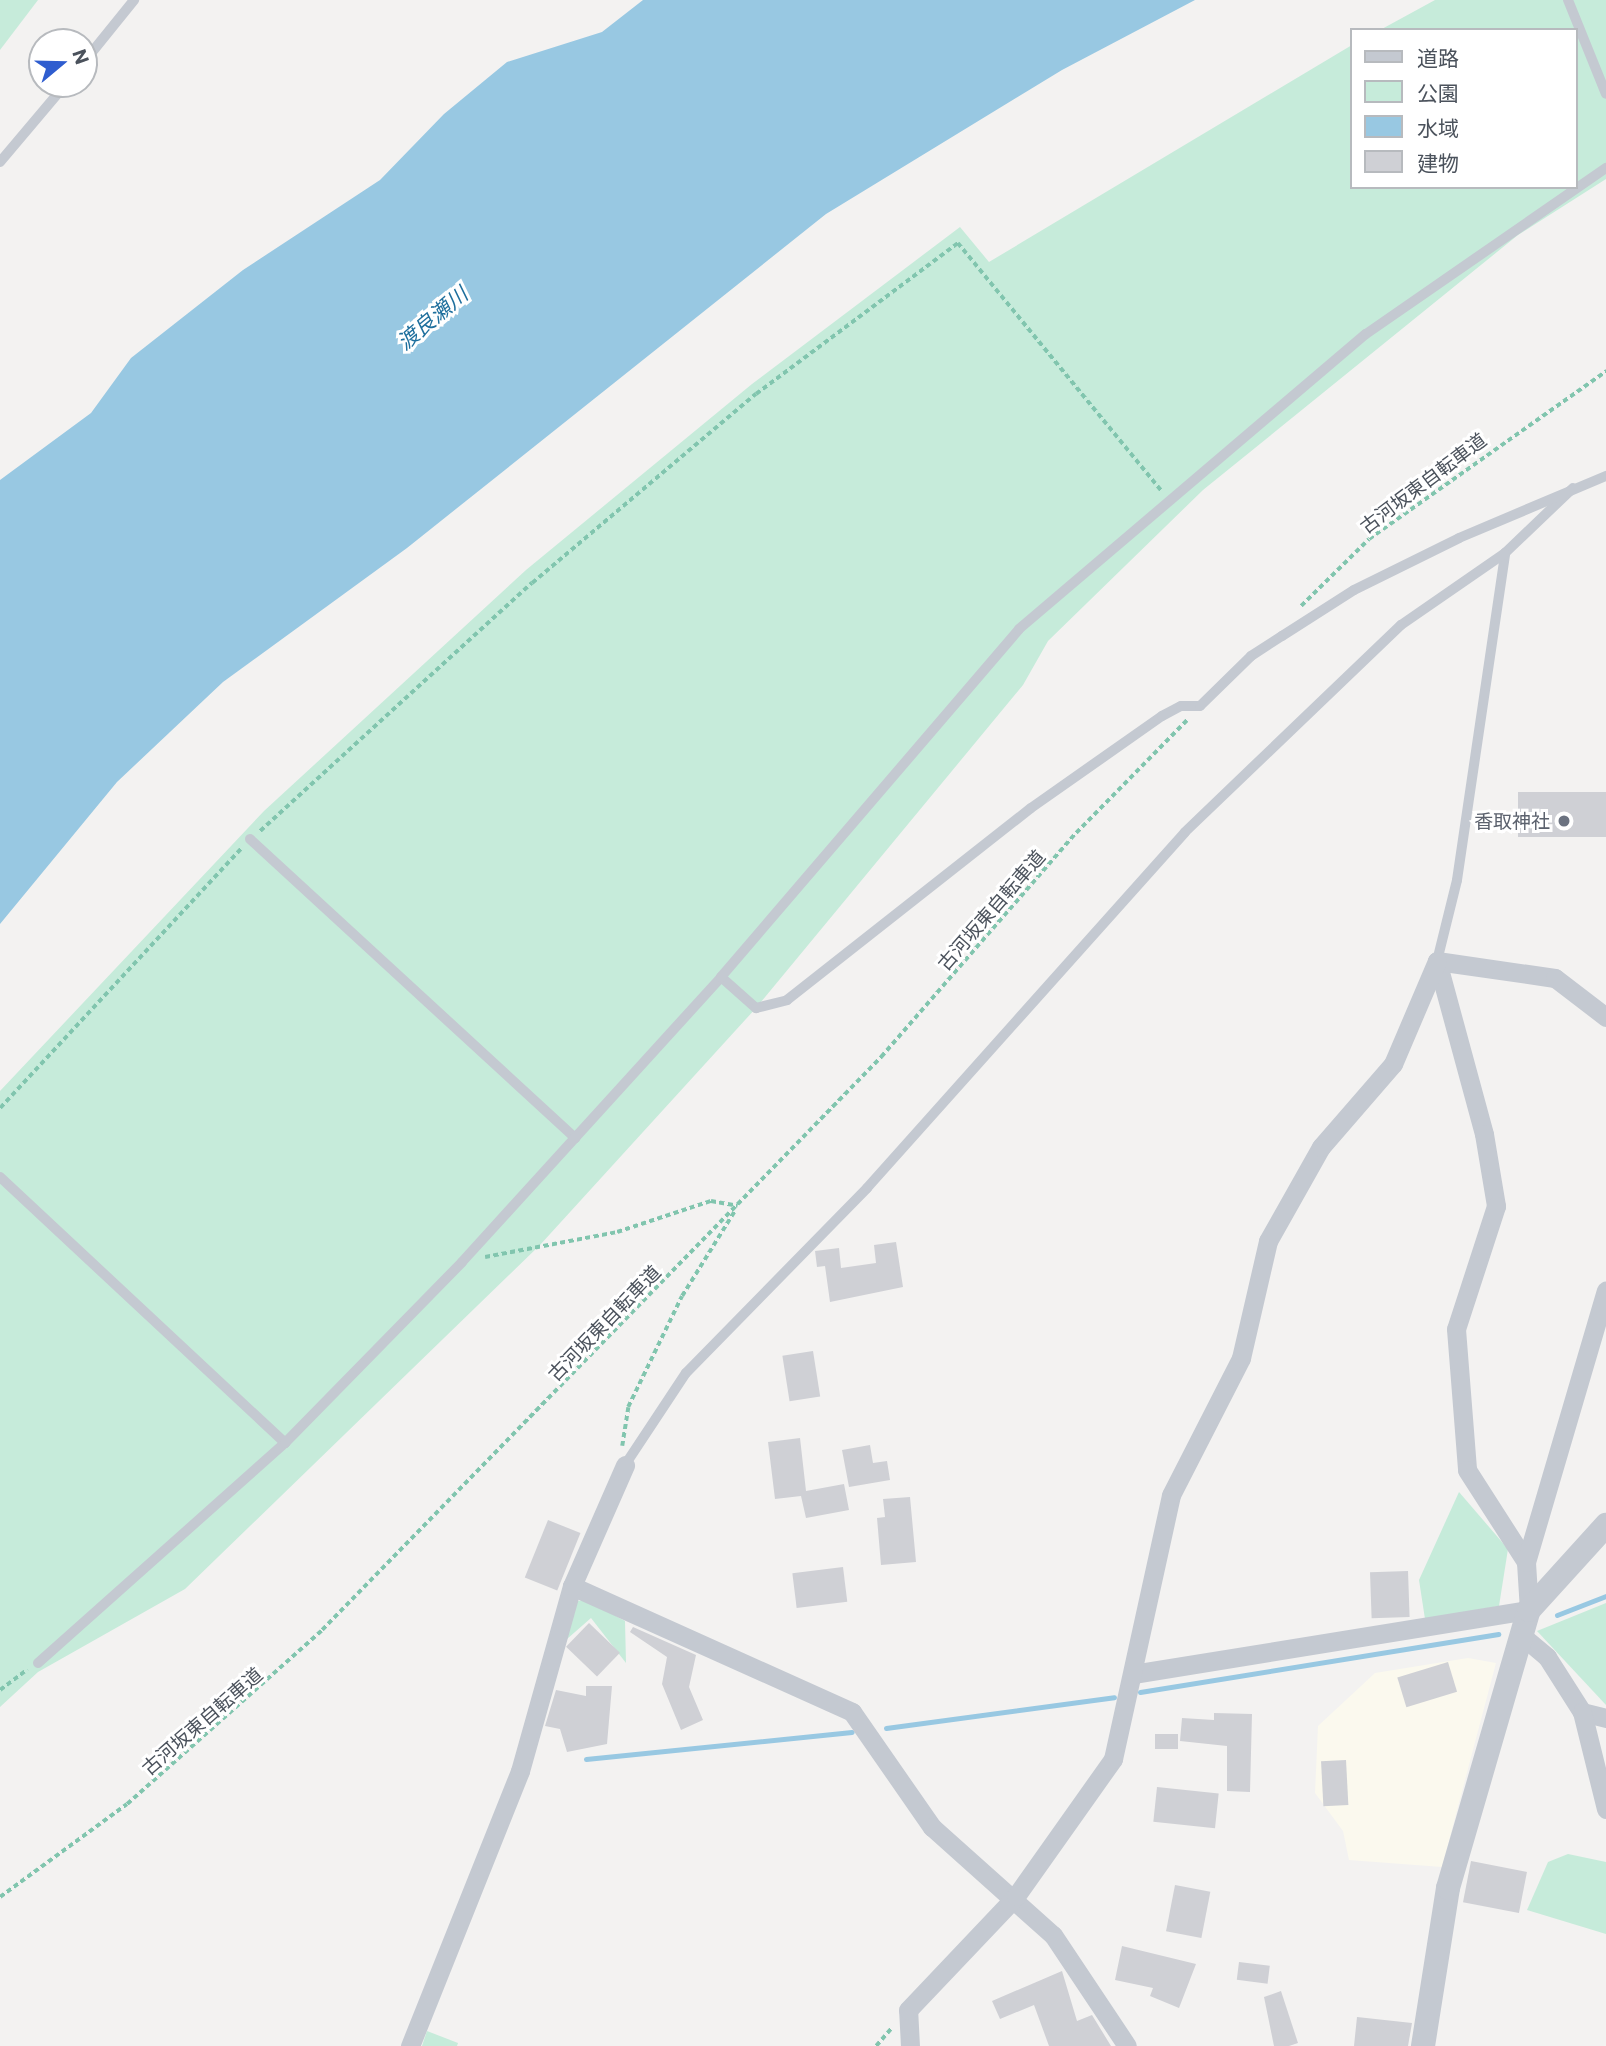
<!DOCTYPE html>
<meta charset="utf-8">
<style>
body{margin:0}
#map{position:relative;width:1606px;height:2046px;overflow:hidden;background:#f3f2f1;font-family:Commissioner,"Noto Sans JP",sans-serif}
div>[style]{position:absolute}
.commercial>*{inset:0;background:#fbf9ee}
.green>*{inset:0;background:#c6ebda}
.water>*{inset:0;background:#98c8e2}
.stream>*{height:5px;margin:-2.5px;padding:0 2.5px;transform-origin:2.5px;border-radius:2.5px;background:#98c8e2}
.building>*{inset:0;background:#cfd0d5;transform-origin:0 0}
.path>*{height:3.5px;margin-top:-1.75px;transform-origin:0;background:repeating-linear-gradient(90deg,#81c5ae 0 5px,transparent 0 8.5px)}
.service>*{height:10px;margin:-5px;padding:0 5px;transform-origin:5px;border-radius:5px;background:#c4c9d1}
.minor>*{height:19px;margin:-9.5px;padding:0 9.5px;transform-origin:9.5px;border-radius:9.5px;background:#c4c9d1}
.tertiary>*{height:24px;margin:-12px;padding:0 12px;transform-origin:12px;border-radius:12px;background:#c4c9d1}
.dots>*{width:19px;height:19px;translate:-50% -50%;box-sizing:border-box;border:4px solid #fff;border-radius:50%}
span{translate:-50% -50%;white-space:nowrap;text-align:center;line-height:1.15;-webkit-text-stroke:6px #fff;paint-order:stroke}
.street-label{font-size:19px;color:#4b525c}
.worship-label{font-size:19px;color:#5b616d}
.right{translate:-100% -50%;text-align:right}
.water-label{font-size:21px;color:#1e6f9d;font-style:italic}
.legend{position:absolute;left:1350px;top:28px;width:228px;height:161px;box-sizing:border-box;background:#fff;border:2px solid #b7babe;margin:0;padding:9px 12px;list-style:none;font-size:21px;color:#4b525c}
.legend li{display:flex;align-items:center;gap:14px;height:35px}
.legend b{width:35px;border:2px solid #b7babe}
.north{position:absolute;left:28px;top:28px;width:70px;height:70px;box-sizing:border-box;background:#fff;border:2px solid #b7babe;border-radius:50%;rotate:71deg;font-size:19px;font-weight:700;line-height:28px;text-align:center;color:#4b525c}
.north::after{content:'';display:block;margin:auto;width:24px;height:32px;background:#2f5dcf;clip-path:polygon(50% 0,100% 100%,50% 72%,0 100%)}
</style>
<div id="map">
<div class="commercial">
<i style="clip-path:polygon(1468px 1658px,1496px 1663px,1442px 1867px,1349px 1860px,1343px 1831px,1315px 1793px,1318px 1726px,1375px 1673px)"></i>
</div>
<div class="green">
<i style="clip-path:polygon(0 0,38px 0,0 50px)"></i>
<i style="clip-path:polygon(1435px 0,1606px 0,1606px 179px,1518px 235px,1203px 490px,1048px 641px,1023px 685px,756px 1008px,540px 1245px,185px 1589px,38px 1672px,0 1707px,0 1091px,264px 811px,526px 570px,752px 384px,960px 227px,989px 262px,1352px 45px,1352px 187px,1576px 187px,1576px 30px,1380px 30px)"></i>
<i style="clip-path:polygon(1459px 1492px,1508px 1549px,1499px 1606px,1425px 1619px,1419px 1580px)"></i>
<i style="clip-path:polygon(585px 1599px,625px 1621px,626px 1663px,591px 1618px,559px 1646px,572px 1603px)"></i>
<i style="clip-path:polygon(1606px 1603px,1606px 1705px,1537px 1631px)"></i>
<i style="clip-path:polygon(1568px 1854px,1606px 1862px,1606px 1934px,1527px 1910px,1548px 1862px)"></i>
<i style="clip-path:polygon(427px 2031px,458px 2043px,457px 2046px,422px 2046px)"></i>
</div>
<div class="water">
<i style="clip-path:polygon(643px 0,1195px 0,1062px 70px,826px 214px,407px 548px,223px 682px,117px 782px,0 924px,0 480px,91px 413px,131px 358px,243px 270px,380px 180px,444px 114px,507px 62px,602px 32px)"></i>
</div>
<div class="stream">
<i style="left:1557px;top:1615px;width:53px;rotate:-21.2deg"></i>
<i style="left:1140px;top:1692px;width:363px;rotate:-9.2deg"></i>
<i style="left:886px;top:1728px;width:230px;rotate:-7.7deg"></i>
<i style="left:586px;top:1759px;width:267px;rotate:-5.8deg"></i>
</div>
<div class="building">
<i style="left:1606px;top:792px;width:45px;height:88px;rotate:90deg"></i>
<i style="clip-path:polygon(896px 1242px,903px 1287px,830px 1302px,825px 1266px,817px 1267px,815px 1251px,839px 1248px,841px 1268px,876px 1263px,874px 1245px)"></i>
<i style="left:813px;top:1351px;width:46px;height:31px;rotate:81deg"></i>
<i style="clip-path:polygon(800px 1438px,806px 1491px,844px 1484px,849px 1510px,806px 1518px,801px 1496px,775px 1499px,768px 1442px)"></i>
<i style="clip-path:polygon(870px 1445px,873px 1463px,887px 1461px,890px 1480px,849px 1487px,842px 1450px)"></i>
<i style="clip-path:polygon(910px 1497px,916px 1562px,881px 1565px,877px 1518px,885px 1517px,883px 1499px)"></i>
<i style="left:548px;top:1520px;width:35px;height:62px;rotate:22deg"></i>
<i style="left:843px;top:1567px;width:35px;height:51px;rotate:83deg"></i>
<i style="left:1408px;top:1571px;width:46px;height:38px;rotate:88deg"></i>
<i style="left:589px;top:1623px;width:43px;height:33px;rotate:44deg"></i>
<i style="clip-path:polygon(633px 1627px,696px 1655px,689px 1687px,703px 1720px,681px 1730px,662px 1684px,667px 1657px,630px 1632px)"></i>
<i style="left:1448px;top:1662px;width:31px;height:53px;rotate:73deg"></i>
<i style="clip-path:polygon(586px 1686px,612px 1686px,607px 1744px,567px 1752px,560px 1729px,545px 1726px,556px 1690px,586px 1696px)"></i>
<i style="clip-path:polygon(1214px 1713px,1252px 1714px,1250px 1792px,1227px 1791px,1227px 1746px,1180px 1741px,1182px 1718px,1214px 1720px)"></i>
<i style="left:1155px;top:1734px;width:23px;height:15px"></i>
<i style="left:1346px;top:1760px;width:45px;height:25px;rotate:87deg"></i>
<i style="left:1157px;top:1787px;width:62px;height:35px;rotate:6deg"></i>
<i style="left:1471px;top:1861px;width:57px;height:42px;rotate:11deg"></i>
<i style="left:1175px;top:1885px;width:36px;height:47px;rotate:11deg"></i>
<i style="clip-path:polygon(1122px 1946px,1196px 1964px,1179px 2008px,1150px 1996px,1153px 1988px,1115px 1980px)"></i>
<i style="left:1239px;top:1962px;width:31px;height:18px;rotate:7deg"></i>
<i style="clip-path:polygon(1062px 1971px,1077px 2021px,1092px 2015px,1111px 2046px,1049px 2046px,1034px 2005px,1000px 2019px,992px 2001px)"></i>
<i style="clip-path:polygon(1281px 1991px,1298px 2043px,1289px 2046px,1274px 2046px,1264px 1997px)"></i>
<i style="clip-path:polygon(1357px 2017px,1412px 2023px,1408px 2046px,1354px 2046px)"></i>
</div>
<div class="path">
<i style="left:1301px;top:606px;width:95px;rotate:-44.6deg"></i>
<i style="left:1369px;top:539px;width:291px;rotate:-35.3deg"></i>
<i style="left:260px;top:831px;width:368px;rotate:-42.4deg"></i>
<i style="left:532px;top:583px;width:293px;rotate:-40.2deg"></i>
<i style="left:756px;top:394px;width:252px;rotate:-36.8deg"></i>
<i style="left:958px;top:243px;width:321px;rotate:50.6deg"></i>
<i style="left:0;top:1108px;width:355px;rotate:-47.1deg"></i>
<i style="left:485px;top:1257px;width:134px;rotate:-10.7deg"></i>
<i style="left:617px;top:1232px;width:99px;rotate:-18.3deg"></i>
<i style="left:711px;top:1201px;width:27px;rotate:10deg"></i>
<i style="left:622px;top:1446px;width:39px;rotate:-81deg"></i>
<i style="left:628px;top:1407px;width:123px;rotate:-64.1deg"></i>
<i style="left:682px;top:1296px;width:99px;rotate:-58.2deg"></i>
<i style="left:0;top:1690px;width:34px;rotate:-37deg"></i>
<i style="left:0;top:1897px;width:157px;rotate:-36.2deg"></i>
<i style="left:127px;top:1804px;width:261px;rotate:-41.7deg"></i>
<i style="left:322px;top:1630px;width:801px;rotate:-45.71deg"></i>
<i style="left:881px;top:1057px;width:297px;rotate:-49deg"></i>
<i style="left:1076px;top:833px;width:158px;rotate:-45.5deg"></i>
<i style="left:876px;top:2046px;width:23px;rotate:-49deg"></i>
</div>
<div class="service">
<i style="left:1568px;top:0;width:101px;rotate:68deg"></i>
<i style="left:84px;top:62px;width:80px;rotate:-51.1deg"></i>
<i style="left:0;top:162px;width:102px;rotate:-49.8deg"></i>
<i style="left:250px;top:839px;width:442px;rotate:42.6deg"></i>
<i style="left:1437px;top:961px;width:83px;rotate:-76.1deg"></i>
<i style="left:1457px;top:880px;width:331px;rotate:-81.6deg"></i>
<i style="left:1505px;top:553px;width:94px;rotate:-43.7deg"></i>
<i style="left:721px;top:977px;width:47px;rotate:41.5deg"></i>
<i style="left:756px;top:1008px;width:32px;rotate:-14deg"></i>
<i style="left:787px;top:1000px;width:310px;rotate:-38.2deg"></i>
<i style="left:1031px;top:808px;width:160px;rotate:-35.1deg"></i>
<i style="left:1162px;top:716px;width:21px;rotate:-28deg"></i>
<i style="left:1181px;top:706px;width:19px"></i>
<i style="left:1200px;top:706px;width:71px;rotate:-44.4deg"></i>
<i style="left:1251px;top:656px;width:37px;rotate:-33deg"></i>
<i style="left:1282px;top:636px;width:85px;rotate:-32.6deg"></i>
<i style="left:1354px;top:590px;width:117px;rotate:-26.3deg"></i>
<i style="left:1459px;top:538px;width:160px;rotate:-22.9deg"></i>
<i style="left:0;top:1177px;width:390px;rotate:43deg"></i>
<i style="left:625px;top:1465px;width:110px;rotate:-56.5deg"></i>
<i style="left:686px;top:1373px;width:259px;rotate:-45.6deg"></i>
<i style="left:867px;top:1188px;width:477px;rotate:-48.2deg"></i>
<i style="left:1185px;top:832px;width:299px;rotate:-43.8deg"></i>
<i style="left:1401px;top:625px;width:126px;rotate:-34.7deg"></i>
<i style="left:38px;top:1663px;width:331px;rotate:-41.7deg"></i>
<i style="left:285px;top:1443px;width:253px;rotate:-45.6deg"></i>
<i style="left:462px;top:1262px;width:385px;rotate:-47.7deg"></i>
<i style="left:721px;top:977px;width:458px;rotate:-49.4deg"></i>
<i style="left:1019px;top:629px;width:455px;rotate:-40.4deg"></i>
<i style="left:1366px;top:334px;width:292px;rotate:-34.7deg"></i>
</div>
<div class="minor">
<i style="left:1437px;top:961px;width:179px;rotate:74.8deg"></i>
<i style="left:1484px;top:1134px;width:73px;rotate:80.5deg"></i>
<i style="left:1496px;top:1206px;width:129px;rotate:108deg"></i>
<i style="left:1456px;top:1329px;width:141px;rotate:85.5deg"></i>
<i style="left:1467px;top:1470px;width:109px;rotate:57.3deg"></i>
<i style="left:1437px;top:961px;width:119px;rotate:8.2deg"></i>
<i style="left:1555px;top:978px;width:64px;rotate:37.4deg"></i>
<i style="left:572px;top:1586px;width:307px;rotate:24.2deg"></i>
<i style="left:852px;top:1712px;width:140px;rotate:55.2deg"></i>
<i style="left:932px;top:1827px;width:162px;rotate:41.8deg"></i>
<i style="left:1053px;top:1935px;width:133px;rotate:56.3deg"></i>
<i style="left:1521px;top:1635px;width:34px;rotate:40deg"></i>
<i style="left:1547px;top:1657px;width:65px;rotate:57.5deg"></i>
<i style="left:1582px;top:1712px;width:25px;rotate:14deg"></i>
<i style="left:1133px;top:1674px;width:401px;rotate:-9.2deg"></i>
<i style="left:1529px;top:1610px;width:48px;rotate:-93.6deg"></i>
<i style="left:1526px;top:1562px;width:283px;rotate:-73.6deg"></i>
<i style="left:1582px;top:1712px;width:100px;rotate:76.1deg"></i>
<i style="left:410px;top:2046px;width:296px;rotate:-68.2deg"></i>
<i style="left:520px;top:1771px;width:192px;rotate:-74.3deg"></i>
<i style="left:572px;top:1586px;width:132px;rotate:-66.3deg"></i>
<i style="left:910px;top:2046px;width:36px;rotate:-93deg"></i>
<i style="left:908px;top:2010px;width:157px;rotate:-46.5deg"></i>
<i style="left:1016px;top:1896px;width:168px;rotate:-54.7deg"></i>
<i style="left:1113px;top:1759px;width:270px;rotate:-77.6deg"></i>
<i style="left:1171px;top:1495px;width:154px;rotate:-62.9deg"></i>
<i style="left:1241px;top:1358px;width:120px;rotate:-77deg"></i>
<i style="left:1268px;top:1241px;width:108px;rotate:-60.6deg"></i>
<i style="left:1321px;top:1147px;width:110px;rotate:-49.1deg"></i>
<i style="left:1393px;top:1064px;width:112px;rotate:-66.9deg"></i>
</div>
<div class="tertiary">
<i style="left:1423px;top:2046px;width:160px;rotate:-81deg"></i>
<i style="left:1448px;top:1888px;width:290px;rotate:-73.8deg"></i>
<i style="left:1529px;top:1610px;width:115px;rotate:-47.8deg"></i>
</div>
<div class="dots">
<i style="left:1564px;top:821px;background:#6b7280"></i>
</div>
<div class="street-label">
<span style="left:1423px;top:483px;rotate:-37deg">古河坂東自転車道</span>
<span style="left:991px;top:910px;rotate:-49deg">古河坂東自転車道</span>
<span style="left:604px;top:1323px;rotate:-46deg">古河坂東自転車道</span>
<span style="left:202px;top:1721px;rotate:-41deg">古河坂東自転車道</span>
</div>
<div class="worship-label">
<span class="right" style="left:1550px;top:821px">香取神社</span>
</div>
<div class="water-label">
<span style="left:432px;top:318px;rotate:-40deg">渡良瀬川</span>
</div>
<ul class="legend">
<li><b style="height:9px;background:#c4c9d1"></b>道路</li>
<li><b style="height:19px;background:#c6ebda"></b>公園</li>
<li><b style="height:19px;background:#98c8e2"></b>水域</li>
<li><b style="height:19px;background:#cfd0d5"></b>建物</li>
</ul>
<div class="north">N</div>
</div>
